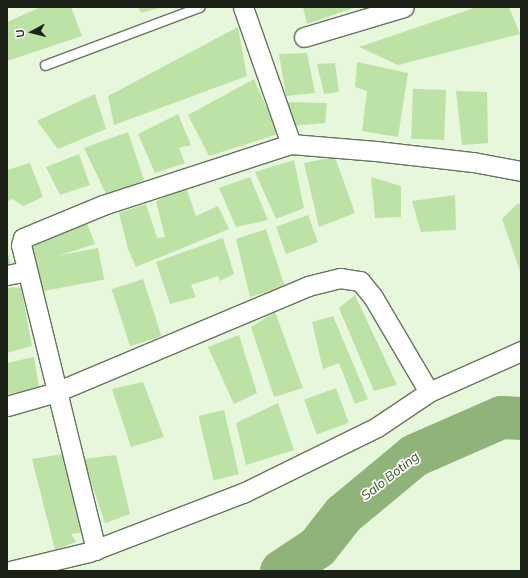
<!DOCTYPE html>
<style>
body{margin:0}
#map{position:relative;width:528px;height:578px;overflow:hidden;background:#e6f7dc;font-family:Mulish,sans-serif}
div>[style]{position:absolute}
.river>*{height:43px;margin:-21.5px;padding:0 21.5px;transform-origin:21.5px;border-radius:21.5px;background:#90b379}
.building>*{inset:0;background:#bde2a6;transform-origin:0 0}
.roads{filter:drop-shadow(1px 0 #66755d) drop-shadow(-1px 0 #66755d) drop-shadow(0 1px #66755d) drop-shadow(0 -1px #66755d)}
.service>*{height:9px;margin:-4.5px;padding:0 4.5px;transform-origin:4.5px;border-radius:4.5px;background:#fff}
.minor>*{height:19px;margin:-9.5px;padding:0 9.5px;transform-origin:9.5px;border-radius:9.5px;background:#fff}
span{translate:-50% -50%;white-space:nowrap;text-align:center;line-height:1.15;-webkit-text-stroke:3.5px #fefefe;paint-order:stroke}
.water-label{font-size:13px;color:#335419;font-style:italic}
.frame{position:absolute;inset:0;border:8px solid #1c2218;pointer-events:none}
.north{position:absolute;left:12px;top:12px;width:40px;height:40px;-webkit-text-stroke:3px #fefefe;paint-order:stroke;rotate:263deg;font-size:11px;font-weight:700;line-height:16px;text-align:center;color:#1c2218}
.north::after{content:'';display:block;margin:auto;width:14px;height:18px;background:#1c2218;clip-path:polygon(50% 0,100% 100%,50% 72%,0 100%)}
</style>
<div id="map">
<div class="river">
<i style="left:281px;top:571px;width:43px;rotate:-33.7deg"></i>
<i style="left:317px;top:547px;width:42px;rotate:-51.8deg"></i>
<i style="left:343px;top:514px;width:92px;rotate:-39.7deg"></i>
<i style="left:414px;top:455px;width:95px;rotate:-23.6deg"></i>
<i style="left:501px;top:417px;width:20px;rotate:3deg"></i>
</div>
<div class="building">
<i style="clip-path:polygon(41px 7px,71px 7px,82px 36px,7px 61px,7px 22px)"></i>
<i style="clip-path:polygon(138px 7px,162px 7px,141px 13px)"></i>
<i style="clip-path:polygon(303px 7px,356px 7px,307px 24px)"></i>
<i style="clip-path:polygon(477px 7px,509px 7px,520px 34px,398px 65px,359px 47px)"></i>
<i style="clip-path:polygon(238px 27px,247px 76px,114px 125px,108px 96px)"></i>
<i style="clip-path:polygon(307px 53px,315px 93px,286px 96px,279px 54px)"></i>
<i style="clip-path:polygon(357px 62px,408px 73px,398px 137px,362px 131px,367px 91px,355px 87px)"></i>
<i style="clip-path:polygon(335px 63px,339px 92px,324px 94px,317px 64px)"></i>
<i style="clip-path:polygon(254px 79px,278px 134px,209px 156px,188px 115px)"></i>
<i style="left:446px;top:90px;width:50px;height:33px;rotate:92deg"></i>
<i style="clip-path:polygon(456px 91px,487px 92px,488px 143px,462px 145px)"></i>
<i style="clip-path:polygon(95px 94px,106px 129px,58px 149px,37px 121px)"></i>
<i style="clip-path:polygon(285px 102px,327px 103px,325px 123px,292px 126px)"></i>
<i style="clip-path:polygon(178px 114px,191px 145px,179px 148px,185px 163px,155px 173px,138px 134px)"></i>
<i style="clip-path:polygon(128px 132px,144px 180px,107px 196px,84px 148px)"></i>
<i style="clip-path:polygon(79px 154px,90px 185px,60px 195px,46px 167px)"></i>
<i style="clip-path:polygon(335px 157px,355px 213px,319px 227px,304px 163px)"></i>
<i style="clip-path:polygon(294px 160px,304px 208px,276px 219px,255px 172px)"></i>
<i style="clip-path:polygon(30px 163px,43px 197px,23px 206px,13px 199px,7px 201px,7px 170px)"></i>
<i style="clip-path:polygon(250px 177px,268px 220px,236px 227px,219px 188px)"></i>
<i style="clip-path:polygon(371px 177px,401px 186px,401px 217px,375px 218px)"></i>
<i style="clip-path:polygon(186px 187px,196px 216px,218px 206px,229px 229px,136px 267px,128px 249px,119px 213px,146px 204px,157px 238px,165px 237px,156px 201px)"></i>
<i style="clip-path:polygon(455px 195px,456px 230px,421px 232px,412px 201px)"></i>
<i style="clip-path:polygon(517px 204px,521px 204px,521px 274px,502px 219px)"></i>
<i style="left:308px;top:215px;width:29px;height:34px;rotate:70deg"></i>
<i style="clip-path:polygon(85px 218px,95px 244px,36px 263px,30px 242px)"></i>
<i style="clip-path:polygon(266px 229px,285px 287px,250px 297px,236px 239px)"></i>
<i style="clip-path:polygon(223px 238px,234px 274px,220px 281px,218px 276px,191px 285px,196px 297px,170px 304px,156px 262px)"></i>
<i style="left:98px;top:248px;width:32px;height:69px;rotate:79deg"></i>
<i style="clip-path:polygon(7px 251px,11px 264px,7px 265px)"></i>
<i style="left:143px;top:279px;width:60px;height:33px;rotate:72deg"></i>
<i style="clip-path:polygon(21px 287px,32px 346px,7px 353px,7px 288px)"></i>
<i style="clip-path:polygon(355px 295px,397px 385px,374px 391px,339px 308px)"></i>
<i style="clip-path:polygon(275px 312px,303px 388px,274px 397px,251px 327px)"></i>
<i style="clip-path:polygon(333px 316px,368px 399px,355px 404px,339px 363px,323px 369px,312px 322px)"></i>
<i style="clip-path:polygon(239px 335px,257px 393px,234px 404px,208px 347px)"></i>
<i style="clip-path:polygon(34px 357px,39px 388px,7px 394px,7px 363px)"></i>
<i style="clip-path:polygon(143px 382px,164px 437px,131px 447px,112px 389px)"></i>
<i style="left:336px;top:388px;width:37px;height:34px;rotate:70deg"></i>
<i style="clip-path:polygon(278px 403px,294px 450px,246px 465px,236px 423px)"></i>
<i style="left:224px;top:410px;width:66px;height:26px;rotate:77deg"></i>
<i style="clip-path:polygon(63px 454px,81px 533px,71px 534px,76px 542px,55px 550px,32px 459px)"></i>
<i style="clip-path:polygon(116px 455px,130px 514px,105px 523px,83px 459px)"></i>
</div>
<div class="roads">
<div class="service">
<i style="left:45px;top:65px;width:165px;rotate:-20.6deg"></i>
</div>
<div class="minor">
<i style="left:243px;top:7px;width:145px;rotate:70.7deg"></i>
<i style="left:304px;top:37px;width:104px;rotate:-16.7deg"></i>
<i style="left:7px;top:275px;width:20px;rotate:-11deg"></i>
<i style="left:7px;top:406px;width:51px;rotate:-15.9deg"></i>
<i style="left:56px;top:392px;width:273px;rotate:-22.8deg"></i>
<i style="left:308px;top:286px;width:33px;rotate:-14deg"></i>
<i style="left:340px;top:278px;width:20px;rotate:9deg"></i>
<i style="left:360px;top:281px;width:21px;rotate:51deg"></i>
<i style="left:373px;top:297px;width:110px;rotate:59.5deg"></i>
<i style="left:96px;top:550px;width:314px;rotate:-103.8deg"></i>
<i style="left:21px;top:245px;width:7px;rotate:-74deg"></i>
<i style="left:23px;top:238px;width:87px;rotate:-22.4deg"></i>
<i style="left:103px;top:205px;width:198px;rotate:-18deg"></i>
<i style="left:291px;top:144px;width:85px;rotate:4.7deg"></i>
<i style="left:376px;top:151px;width:98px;rotate:6.5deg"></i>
<i style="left:473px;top:162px;width:49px;rotate:10.6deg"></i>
<i style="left:10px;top:571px;width:81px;rotate:-13.5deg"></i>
<i style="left:89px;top:552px;width:165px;rotate:-21deg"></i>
<i style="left:243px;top:493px;width:149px;rotate:-26.2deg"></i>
<i style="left:377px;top:427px;width:63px;rotate:-33.9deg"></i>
<i style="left:429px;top:392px;width:101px;rotate:-24deg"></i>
</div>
</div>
<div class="water-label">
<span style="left:390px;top:476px;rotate:-38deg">Salo Boting</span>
</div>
<div class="frame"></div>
<div class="north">U</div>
</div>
